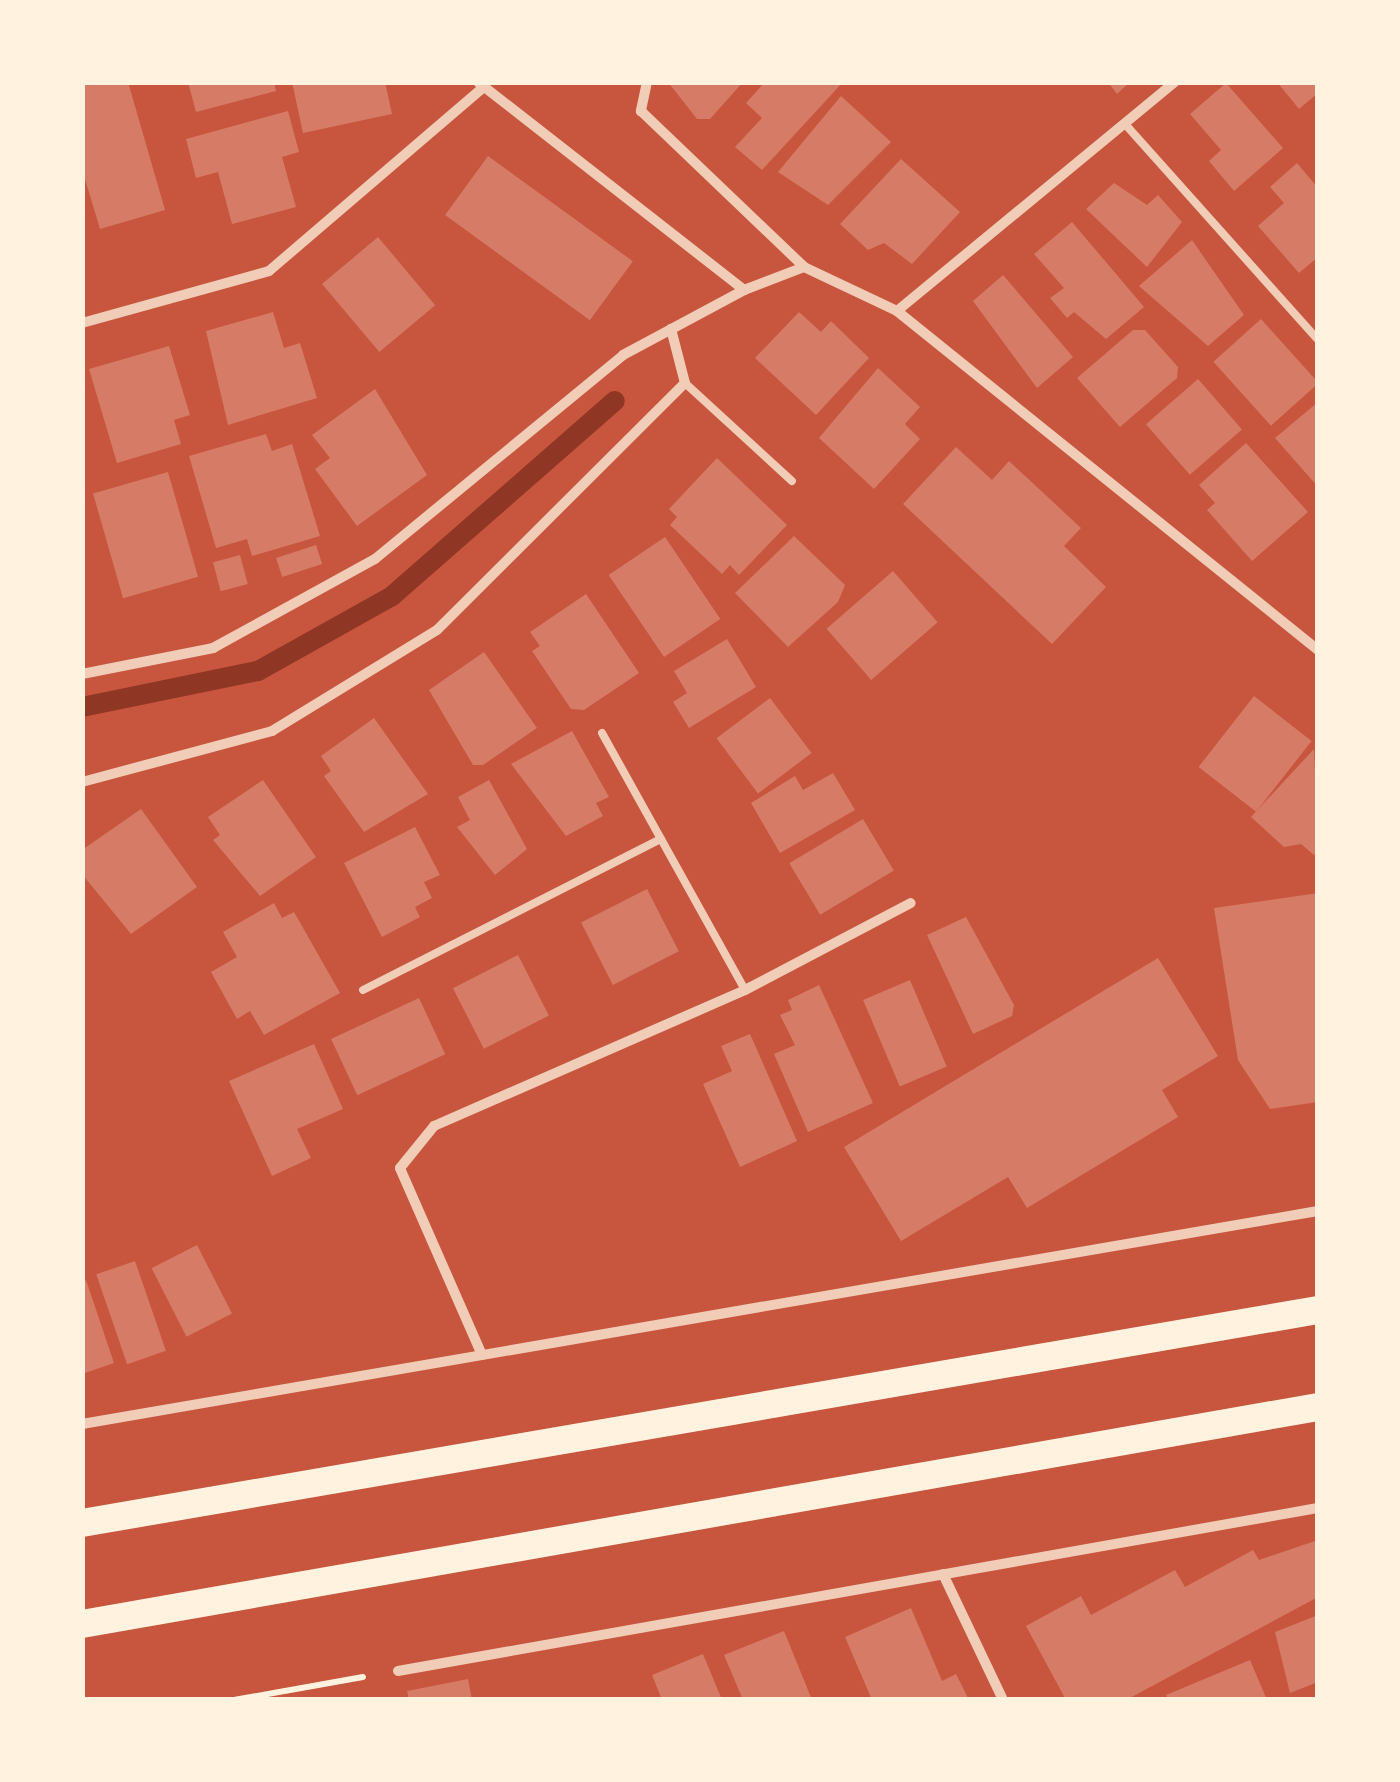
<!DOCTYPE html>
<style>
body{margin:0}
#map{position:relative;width:1400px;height:1782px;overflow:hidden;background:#c8553d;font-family:Poppins,sans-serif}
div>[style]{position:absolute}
.stream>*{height:20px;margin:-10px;padding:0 10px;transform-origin:10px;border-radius:10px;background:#8f3625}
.building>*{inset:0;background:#d67c66;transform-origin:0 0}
.path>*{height:6px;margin:-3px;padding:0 3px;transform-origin:3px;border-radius:3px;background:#fff3e0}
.service>*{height:8px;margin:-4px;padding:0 4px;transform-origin:4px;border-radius:4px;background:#f1ccb7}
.minor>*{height:10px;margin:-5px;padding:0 5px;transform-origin:5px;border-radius:5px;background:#f1ccb7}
.trunk>*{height:28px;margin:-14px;padding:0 14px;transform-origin:14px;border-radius:14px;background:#fff3e0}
span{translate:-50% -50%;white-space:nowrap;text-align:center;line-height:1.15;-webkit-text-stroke:10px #fff3e0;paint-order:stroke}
.frame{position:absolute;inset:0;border:85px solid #fff3e0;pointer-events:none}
</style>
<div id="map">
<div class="stream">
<i style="left:82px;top:707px;width:180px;rotate:-11.6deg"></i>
<i style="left:258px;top:671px;width:154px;rotate:-29.2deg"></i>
<i style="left:392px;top:596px;width:296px;rotate:-41.2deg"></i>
</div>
<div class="building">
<i style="clip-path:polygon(82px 82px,128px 82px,165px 210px,100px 229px,82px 169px)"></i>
<i style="clip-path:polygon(188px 82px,274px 82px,276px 91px,196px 112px)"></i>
<i style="clip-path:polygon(292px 82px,385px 82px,392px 114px,303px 133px)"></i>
<i style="clip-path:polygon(668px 82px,743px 82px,710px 119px,697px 119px)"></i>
<i style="clip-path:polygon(765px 82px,843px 82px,762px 170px,735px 147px,762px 118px,746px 103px)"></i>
<i style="clip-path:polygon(1108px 82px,1130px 82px,1117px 94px)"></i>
<i style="clip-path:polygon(1277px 82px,1318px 82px,1318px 93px,1299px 109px)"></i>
<i style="clip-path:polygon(1226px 83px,1283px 148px,1234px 191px,1209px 161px,1221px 150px,1190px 114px)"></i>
<i style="clip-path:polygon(841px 96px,891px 142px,828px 205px,778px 172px)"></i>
<i style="clip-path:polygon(288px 111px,299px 152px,282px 157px,296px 207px,232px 224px,218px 172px,196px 178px,186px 139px)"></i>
<i style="left:488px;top:156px;width:179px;height:73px;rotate:36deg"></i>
<i style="clip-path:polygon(901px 159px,960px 212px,912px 264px,884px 243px,868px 250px,840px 224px)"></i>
<i style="clip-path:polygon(1297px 163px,1318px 188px,1318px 257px,1299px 273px,1258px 226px,1284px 203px,1270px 187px)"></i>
<i style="clip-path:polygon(1114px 183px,1147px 205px,1158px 195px,1182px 222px,1147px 267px,1086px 209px)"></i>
<i style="clip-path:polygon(1072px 222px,1144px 307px,1106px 339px,1074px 312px,1067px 318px,1050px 298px,1064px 288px,1034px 254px)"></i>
<i style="left:378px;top:237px;width:89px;height:73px;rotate:50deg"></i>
<i style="clip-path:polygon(1192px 240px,1244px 315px,1208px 346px,1139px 286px)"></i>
<i style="clip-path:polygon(1003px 275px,1073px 357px,1037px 388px,973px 301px)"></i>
<i style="clip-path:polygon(273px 312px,284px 348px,300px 343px,317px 398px,228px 425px,206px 331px)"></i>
<i style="clip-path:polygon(799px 312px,821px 332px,831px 321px,869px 358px,816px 415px,755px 358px)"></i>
<i style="left:1261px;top:319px;width:86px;height:64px;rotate:48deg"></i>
<i style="clip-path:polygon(1133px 330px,1145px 330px,1178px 367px,1177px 378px,1120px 427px,1077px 378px)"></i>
<i style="clip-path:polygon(169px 346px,190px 415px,174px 420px,181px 444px,117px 463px,89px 369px)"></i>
<i style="clip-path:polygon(878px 368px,920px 407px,905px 424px,920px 439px,874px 489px,819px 438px)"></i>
<i style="left:1198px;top:379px;width:67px;height:69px;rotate:49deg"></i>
<i style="clip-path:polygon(375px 389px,427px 475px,357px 526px,315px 469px,330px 458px,312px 435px)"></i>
<i style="clip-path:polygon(1318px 402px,1318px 487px,1275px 438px)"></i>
<i style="clip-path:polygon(266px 434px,272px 451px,292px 444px,320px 536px,252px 556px,247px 539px,216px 548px,189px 456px)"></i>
<i style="clip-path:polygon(1246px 443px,1308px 512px,1252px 561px,1207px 510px,1215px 503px,1199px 485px)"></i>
<i style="clip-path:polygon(956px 447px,992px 480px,1009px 461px,1081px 528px,1064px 546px,1106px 587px,1052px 644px,903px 504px)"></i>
<i style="clip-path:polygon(717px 458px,787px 525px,739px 575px,730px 565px,722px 574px,670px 525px,677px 517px,669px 509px)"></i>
<i style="left:168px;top:472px;width:109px;height:78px;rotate:74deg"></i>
<i style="clip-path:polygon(794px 536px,845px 585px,838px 602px,788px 647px,735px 593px)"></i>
<i style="left:665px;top:537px;width:99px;height:68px;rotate:56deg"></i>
<i style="left:316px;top:545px;width:20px;height:42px;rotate:72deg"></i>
<i style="left:240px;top:555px;width:30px;height:28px;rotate:75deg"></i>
<i style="left:893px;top:571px;width:68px;height:88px;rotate:49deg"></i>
<i style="clip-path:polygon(586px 594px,639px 673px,584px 710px,571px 709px,532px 651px,540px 646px,530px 632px)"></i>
<i style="clip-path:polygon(727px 639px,756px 687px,689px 728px,673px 702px,687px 693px,674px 671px)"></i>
<i style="clip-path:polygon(484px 652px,537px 728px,483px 765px,473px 765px,429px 690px)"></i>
<i style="left:1254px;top:696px;width:73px;height:90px;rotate:38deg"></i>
<i style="left:770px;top:698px;width:69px;height:67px;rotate:53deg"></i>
<i style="clip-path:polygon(374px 718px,428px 794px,364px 832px,324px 776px,331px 771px,321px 756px)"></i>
<i style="clip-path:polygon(572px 731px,609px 797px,596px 803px,603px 816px,566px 836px,511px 764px)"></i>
<i style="clip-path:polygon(1314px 749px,1318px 851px,1314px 855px,1301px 844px,1284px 847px,1251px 817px)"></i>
<i style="clip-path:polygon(833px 773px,855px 810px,780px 853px,751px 803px,795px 776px,803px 790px)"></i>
<i style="clip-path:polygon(263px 780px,316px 857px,260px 896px,213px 840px,220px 835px,208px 817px)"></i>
<i style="clip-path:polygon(489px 780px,527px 849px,495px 875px,457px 827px,470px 820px,458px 797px)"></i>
<i style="clip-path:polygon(141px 809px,197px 887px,131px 934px,82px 874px,82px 850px)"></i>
<i style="left:863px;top:819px;width:60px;height:86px;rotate:59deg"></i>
<i style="clip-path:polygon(415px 827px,440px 875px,424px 882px,432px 898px,415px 907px,420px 917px,382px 937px,344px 863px)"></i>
<i style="left:647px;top:889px;width:70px;height:74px;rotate:63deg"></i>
<i style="clip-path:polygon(1318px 893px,1318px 1102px,1270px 1109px,1238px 1060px,1214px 908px)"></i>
<i style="clip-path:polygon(274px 903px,282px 918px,294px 912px,340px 993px,264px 1035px,250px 1011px,237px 1019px,211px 972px,237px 957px,223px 932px)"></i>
<i style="clip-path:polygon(966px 917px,1014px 1005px,1012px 1016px,973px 1034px,927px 935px)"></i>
<i style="left:518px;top:955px;width:68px;height:73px;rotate:63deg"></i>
<i style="clip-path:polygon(1158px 958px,1218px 1056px,1162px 1090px,1178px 1117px,1027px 1208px,1008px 1177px,901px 1241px,844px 1147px)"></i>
<i style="left:910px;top:980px;width:94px;height:51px;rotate:67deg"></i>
<i style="clip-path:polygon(819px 985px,873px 1103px,808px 1132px,774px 1054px,795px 1045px,780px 1015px,792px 1010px,788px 1000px)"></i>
<i style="left:419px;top:998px;width:62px;height:97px;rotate:65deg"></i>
<i style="clip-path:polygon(750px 1034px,797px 1141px,740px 1167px,703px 1084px,732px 1071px,721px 1046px)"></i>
<i style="clip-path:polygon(314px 1044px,343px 1109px,297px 1129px,311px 1158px,272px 1176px,229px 1081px)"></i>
<i style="left:197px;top:1245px;width:77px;height:51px;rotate:63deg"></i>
<i style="left:135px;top:1261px;width:95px;height:41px;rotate:71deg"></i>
<i style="clip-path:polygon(86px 1280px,114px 1363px,82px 1374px,82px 1282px)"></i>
<i style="clip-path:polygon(1315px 1541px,1318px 1597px,1126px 1700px,1066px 1700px,1026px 1626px,1081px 1596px,1091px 1615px,1175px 1570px,1185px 1587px,1253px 1550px,1259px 1560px)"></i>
<i style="clip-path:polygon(911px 1608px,942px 1681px,956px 1674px,969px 1700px,872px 1700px,845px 1637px)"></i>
<i style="clip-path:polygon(1318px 1615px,1318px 1682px,1290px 1693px,1275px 1632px)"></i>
<i style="clip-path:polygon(784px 1631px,812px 1700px,743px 1700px,724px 1655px)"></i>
<i style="clip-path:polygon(703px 1654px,722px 1700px,662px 1700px,652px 1675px)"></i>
<i style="clip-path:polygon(1250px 1660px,1267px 1700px,1169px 1700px,1166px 1695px)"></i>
<i style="clip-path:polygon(468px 1679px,472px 1700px,409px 1700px,407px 1691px)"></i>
</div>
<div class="path">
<i style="left:234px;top:1700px;width:131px;rotate:-10.1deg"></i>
</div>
<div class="service">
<i style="left:1125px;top:124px;width:290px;rotate:48.2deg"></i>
<i style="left:685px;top:383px;width:145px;rotate:42.5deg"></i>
<i style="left:602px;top:733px;width:294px;rotate:60.9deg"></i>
<i style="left:363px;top:990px;width:334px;rotate:-26.9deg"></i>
</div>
<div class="minor">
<i style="left:478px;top:82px;width:338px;rotate:38deg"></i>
<i style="left:744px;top:290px;width:64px;rotate:-21deg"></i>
<i style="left:647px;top:82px;width:30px;rotate:102deg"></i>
<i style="left:641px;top:111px;width:226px;rotate:43.7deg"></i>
<i style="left:804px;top:267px;width:103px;rotate:25.3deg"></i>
<i style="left:897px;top:311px;width:541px;rotate:38.84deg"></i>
<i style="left:897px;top:311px;width:360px;rotate:-39.5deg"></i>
<i style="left:82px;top:323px;width:194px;rotate:-15.5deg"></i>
<i style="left:269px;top:271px;width:283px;rotate:-40.6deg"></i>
<i style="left:82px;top:674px;width:134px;rotate:-11.2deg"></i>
<i style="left:213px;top:648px;width:185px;rotate:-28.8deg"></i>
<i style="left:375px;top:559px;width:321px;rotate:-39.4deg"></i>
<i style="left:623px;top:355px;width:137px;rotate:-28.2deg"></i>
<i style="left:82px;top:782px;width:197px;rotate:-15deg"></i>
<i style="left:272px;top:731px;width:193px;rotate:-31.5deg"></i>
<i style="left:437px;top:630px;width:350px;rotate:-44.9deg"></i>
<i style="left:685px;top:383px;width:56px;rotate:-104.5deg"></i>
<i style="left:482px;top:1355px;width:204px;rotate:-113.7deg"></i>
<i style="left:400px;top:1168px;width:54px;rotate:-51deg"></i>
<i style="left:434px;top:1126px;width:339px;rotate:-23.6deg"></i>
<i style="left:745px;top:990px;width:187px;rotate:-27.7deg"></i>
<i style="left:82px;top:1424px;width:1254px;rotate:-9.78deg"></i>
<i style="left:943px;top:1574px;width:140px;rotate:64.5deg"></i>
<i style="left:398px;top:1671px;width:934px;rotate:-10.05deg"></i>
</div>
<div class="trunk">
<i style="left:82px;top:1523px;width:1254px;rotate:-9.78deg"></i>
<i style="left:82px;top:1624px;width:1255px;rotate:-9.96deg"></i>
</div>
<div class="frame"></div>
</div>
